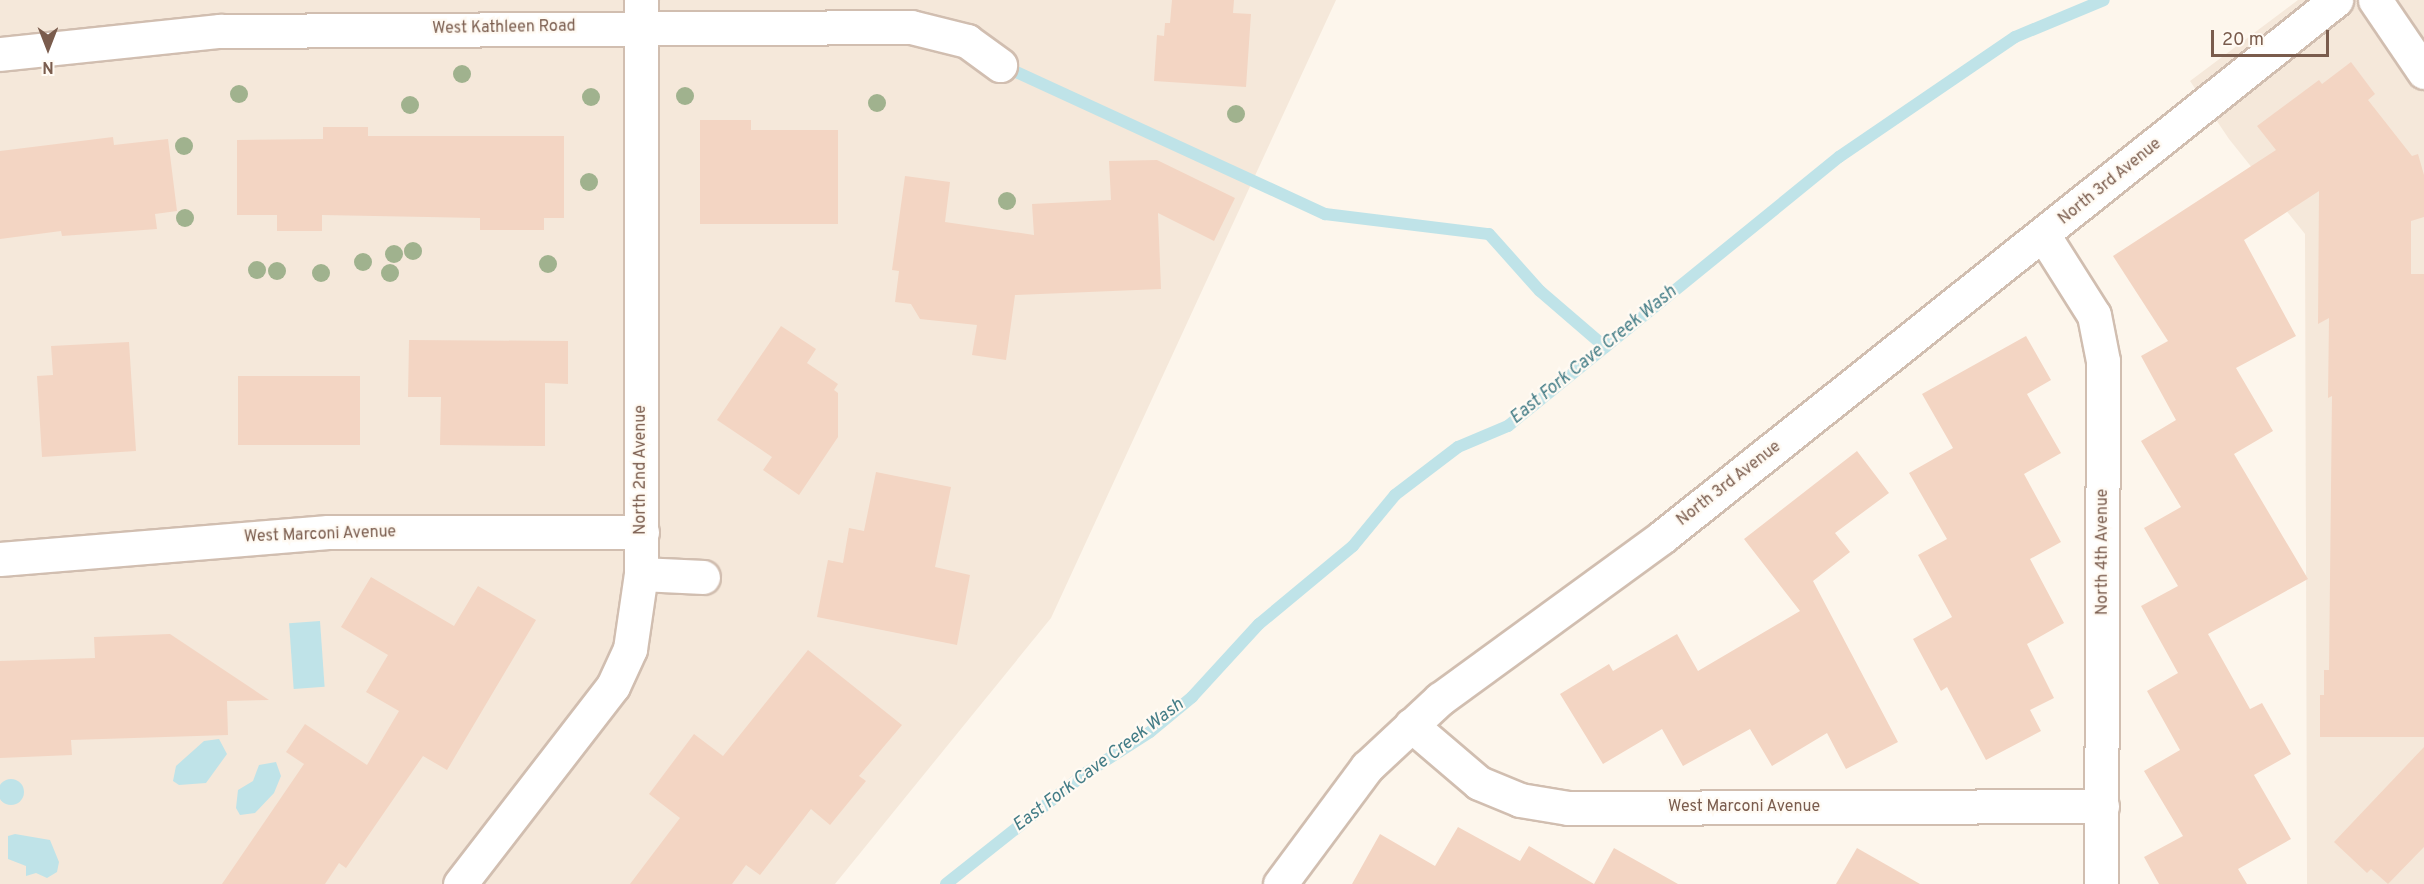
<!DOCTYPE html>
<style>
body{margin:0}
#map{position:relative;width:2424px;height:884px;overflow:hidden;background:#fdf6ec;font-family:Overpass,sans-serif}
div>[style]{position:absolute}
.residential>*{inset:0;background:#f5e8da}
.water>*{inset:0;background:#bfe3e8;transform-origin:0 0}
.round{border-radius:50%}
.stream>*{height:12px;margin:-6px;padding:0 6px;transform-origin:6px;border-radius:6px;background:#bfe3e8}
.building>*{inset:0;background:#f3d5c3;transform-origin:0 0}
.roads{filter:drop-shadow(2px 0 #d1beb0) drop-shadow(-2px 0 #d1beb0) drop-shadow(0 2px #d1beb0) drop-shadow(0 -2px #d1beb0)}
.minor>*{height:33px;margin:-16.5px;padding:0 16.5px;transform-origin:16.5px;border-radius:16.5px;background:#fff}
.trees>*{width:18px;height:18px;margin:-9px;border-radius:50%;background:#a0b28e}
span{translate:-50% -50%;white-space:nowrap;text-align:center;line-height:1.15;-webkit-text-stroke:4.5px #fffaf3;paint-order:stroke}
.street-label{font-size:16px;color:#7a5c4d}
.water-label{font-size:18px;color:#437c86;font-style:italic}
.north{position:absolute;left:18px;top:18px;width:60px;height:60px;-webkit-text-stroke:4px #fffaf3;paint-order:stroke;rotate:180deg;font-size:16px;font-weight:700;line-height:24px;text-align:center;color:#7a5c4d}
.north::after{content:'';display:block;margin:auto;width:21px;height:27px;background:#7a5c4d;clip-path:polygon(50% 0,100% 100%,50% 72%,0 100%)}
.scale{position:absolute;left:2211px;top:30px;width:118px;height:27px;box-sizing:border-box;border:3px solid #7a5c4d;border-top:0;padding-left:8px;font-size:18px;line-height:21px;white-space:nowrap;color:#7a5c4d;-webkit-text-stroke:4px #fffaf3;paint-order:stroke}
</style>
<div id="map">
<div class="residential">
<i style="clip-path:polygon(0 0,1336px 0,1051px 618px,835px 884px,0 884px)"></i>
<i style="clip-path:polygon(2298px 0,2424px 0,2424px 884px,2307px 884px,2305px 234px,2229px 139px,2190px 81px)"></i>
</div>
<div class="water">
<i style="left:320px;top:621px;width:66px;height:31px;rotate:86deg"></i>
<i style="clip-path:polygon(219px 739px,227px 754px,206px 783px,179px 785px,173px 781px,176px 766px,204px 741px)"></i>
<i style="clip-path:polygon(276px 762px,281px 776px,274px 793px,255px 813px,240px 815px,236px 808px,238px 790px,253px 781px,259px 765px)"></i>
<i class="round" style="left:-2px;top:779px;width:26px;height:26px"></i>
<i style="clip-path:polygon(15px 834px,50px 840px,59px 862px,57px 872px,47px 878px,36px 873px,26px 876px,26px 866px,8px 859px,8px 836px)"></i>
</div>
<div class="stream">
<i style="left:1001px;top:65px;width:357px;rotate:24.7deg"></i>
<i style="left:1325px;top:214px;width:165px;rotate:7deg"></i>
<i style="left:1489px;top:234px;width:76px;rotate:48.2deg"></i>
<i style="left:1540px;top:291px;width:86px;rotate:40.7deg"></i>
<i style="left:946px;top:884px;width:179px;rotate:-38.4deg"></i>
<i style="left:1086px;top:773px;width:76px;rotate:-32.6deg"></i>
<i style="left:1150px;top:732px;width:55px;rotate:-39.8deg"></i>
<i style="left:1192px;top:697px;width:99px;rotate:-47.5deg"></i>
<i style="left:1259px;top:624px;width:122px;rotate:-39.7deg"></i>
<i style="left:1353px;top:546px;width:66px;rotate:-50.5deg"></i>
<i style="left:1395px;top:495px;width:79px;rotate:-37.3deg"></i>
<i style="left:1458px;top:447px;width:54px;rotate:-22.8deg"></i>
<i style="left:1508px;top:426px;width:427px;rotate:-39.1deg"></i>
<i style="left:1839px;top:157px;width:213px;rotate:-34.3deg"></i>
<i style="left:2015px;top:37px;width:96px;rotate:-22.6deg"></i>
</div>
<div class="building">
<i style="clip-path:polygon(1172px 0,1234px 0,1233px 13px,1251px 14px,1246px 87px,1154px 81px,1157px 35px,1164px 36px,1165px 23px,1170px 23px)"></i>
<i style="clip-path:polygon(2351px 62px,2375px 94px,2368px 100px,2412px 156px,2418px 154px,2424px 175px,2424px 217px,2411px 221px,2411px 274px,2424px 274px,2424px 737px,2320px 737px,2320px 695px,2324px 695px,2324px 670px,2329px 670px,2332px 396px,2328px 398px,2329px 318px,2318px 324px,2319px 191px,2244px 240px,2296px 336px,2236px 368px,2273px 431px,2234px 454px,2308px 579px,2208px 634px,2250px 709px,2262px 703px,2291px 754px,2254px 775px,2291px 839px,2238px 869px,2247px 884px,2159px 884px,2144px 857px,2183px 836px,2144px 771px,2180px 750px,2147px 691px,2178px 673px,2141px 606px,2178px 586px,2144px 528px,2181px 507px,2141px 441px,2176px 420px,2141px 356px,2168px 341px,2113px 256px,2276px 150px,2257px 126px,2319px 80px,2322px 84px)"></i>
<i style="clip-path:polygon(700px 120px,751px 120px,751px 130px,838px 130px,838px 224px,700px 224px)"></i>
<i style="clip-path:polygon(323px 127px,368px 127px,368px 136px,564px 136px,564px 218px,544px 218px,544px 230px,480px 230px,480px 218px,322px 215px,322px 231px,277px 231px,277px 215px,237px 215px,237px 140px,323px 139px)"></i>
<i style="clip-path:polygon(113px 137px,114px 145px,168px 139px,177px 211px,155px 214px,157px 229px,62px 236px,61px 231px,0 239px,0 151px)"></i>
<i style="clip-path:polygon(1157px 160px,1235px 198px,1214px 241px,1158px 213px,1161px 289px,1015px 295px,1006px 360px,972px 355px,977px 325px,920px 319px,911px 304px,895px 302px,899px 271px,892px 270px,905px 176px,950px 182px,945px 222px,1034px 235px,1032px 204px,1111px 200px,1109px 161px)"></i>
<i style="clip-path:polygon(781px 326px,816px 349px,807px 363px,838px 384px,834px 390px,838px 393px,838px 437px,799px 495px,763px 470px,772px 457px,717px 420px)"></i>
<i style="clip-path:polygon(2026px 336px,2051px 380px,2027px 394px,2061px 453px,2024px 474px,2061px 542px,2030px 559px,2064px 623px,2027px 644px,2054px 698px,2030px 710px,2041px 731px,1986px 760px,1947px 687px,1941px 691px,1913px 639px,1952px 617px,1918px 555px,1947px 539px,1909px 473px,1953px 448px,1922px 394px)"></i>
<i style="clip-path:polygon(409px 340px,568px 341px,568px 384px,545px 383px,545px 446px,440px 445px,441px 397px,408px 397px)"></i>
<i style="clip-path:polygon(129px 342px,136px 451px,42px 457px,37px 376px,53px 375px,51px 346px)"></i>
<i style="left:238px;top:376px;width:122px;height:69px"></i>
<i style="clip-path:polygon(1857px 451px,1889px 493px,1835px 533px,1850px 552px,1813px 581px,1898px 742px,1846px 769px,1827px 733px,1772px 766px,1750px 729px,1683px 766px,1662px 729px,1603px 764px,1560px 694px,1609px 664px,1613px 671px,1677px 634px,1698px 671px,1800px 611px,1744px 539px)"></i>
<i style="clip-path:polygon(876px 472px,951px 487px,935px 567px,970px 575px,957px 645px,817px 617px,828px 560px,843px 563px,849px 528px,864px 531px)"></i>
<i style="clip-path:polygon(371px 577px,454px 626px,478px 586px,536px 620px,447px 770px,423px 756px,346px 868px,339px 863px,325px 884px,222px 884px,304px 764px,286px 752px,305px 724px,367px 765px,399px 711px,366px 692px,388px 655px,341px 627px)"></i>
<i style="clip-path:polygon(170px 634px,269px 700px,227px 701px,228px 735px,71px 740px,72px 755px,0 758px,0 661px,95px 658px,94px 637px)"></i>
<i style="clip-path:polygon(808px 650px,902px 725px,859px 776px,866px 781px,830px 825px,811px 809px,760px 875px,746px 865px,732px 884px,630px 884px,680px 818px,649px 794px,694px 734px,723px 756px)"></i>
<i style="clip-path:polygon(2424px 747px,2424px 847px,2388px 884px,2371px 869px,2367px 873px,2334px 842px)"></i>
<i style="clip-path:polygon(1458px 827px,1520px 861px,1529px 846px,1594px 884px,1614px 848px,1678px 884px,1352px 884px,1380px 834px,1435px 866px)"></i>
<i style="clip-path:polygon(1857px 848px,1920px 884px,1836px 884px)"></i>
</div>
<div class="roads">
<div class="minor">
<i style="left:2375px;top:0;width:87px;rotate:55.8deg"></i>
<i style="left:0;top:54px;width:221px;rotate:-6deg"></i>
<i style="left:220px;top:31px;width:691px;rotate:-0.33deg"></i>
<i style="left:911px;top:27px;width:58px;rotate:14deg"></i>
<i style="left:967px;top:41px;width:41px;rotate:36deg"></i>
<i style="left:2044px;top:236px;width:93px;rotate:57.7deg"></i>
<i style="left:2094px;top:315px;width:47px;rotate:78.9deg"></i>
<i style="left:2103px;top:361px;width:523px;rotate:90.22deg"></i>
<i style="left:0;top:559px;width:329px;rotate:-4.7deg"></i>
<i style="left:328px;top:532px;width:314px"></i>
<i style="left:641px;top:574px;width:62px;rotate:2.8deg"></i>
<i style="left:1411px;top:725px;width:89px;rotate:40.5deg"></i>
<i style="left:1479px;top:783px;width:44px;rotate:22.5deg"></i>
<i style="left:1520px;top:800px;width:49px;rotate:9.5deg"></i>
<i style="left:1568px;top:808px;width:534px;rotate:-0.21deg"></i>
<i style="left:460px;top:884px;width:250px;rotate:-52.3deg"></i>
<i style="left:613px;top:686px;width:41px;rotate:-65.3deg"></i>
<i style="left:630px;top:649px;width:76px;rotate:-81.7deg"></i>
<i style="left:641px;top:574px;width:574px;rotate:-90deg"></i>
<i style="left:1280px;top:884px;width:146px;rotate:-53.4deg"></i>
<i style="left:1367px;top:767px;width:100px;rotate:-43deg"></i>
<i style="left:1440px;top:699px;width:275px;rotate:-36.1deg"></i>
<i style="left:1662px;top:537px;width:862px;rotate:-38.55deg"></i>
</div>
</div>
<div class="trees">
<i style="left:462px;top:74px"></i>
<i style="left:239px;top:94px"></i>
<i style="left:685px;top:96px"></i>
<i style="left:591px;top:97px"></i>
<i style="left:877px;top:103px"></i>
<i style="left:410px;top:105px"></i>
<i style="left:1236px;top:114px"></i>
<i style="left:184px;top:146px"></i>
<i style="left:589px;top:182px"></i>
<i style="left:1007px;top:201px"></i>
<i style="left:185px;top:218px"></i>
<i style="left:413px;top:251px"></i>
<i style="left:394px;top:254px"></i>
<i style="left:363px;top:262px"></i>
<i style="left:548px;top:264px"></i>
<i style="left:257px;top:270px"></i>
<i style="left:277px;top:271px"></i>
<i style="left:321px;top:273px"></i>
<i style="left:390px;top:273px"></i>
</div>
<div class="street-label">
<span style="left:504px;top:28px;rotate:-1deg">West Kathleen Road</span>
<span style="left:2110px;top:182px;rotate:-39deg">North 3rd Avenue</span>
<span style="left:641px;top:470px;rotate:-90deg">North 2nd Avenue</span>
<span style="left:1729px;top:484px;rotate:-38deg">North 3rd Avenue</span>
<span style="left:320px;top:535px;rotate:-2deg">West Marconi Avenue</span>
<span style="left:2103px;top:552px;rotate:-90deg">North 4th Avenue</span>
<span style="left:1744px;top:807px">West Marconi Avenue</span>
</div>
<div class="water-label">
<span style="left:1594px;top:356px;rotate:-39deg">East Fork Cave Creek Wash</span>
<span style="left:1099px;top:766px;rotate:-37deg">East Fork Cave Creek Wash</span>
</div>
<div class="north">N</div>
<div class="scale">20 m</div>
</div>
